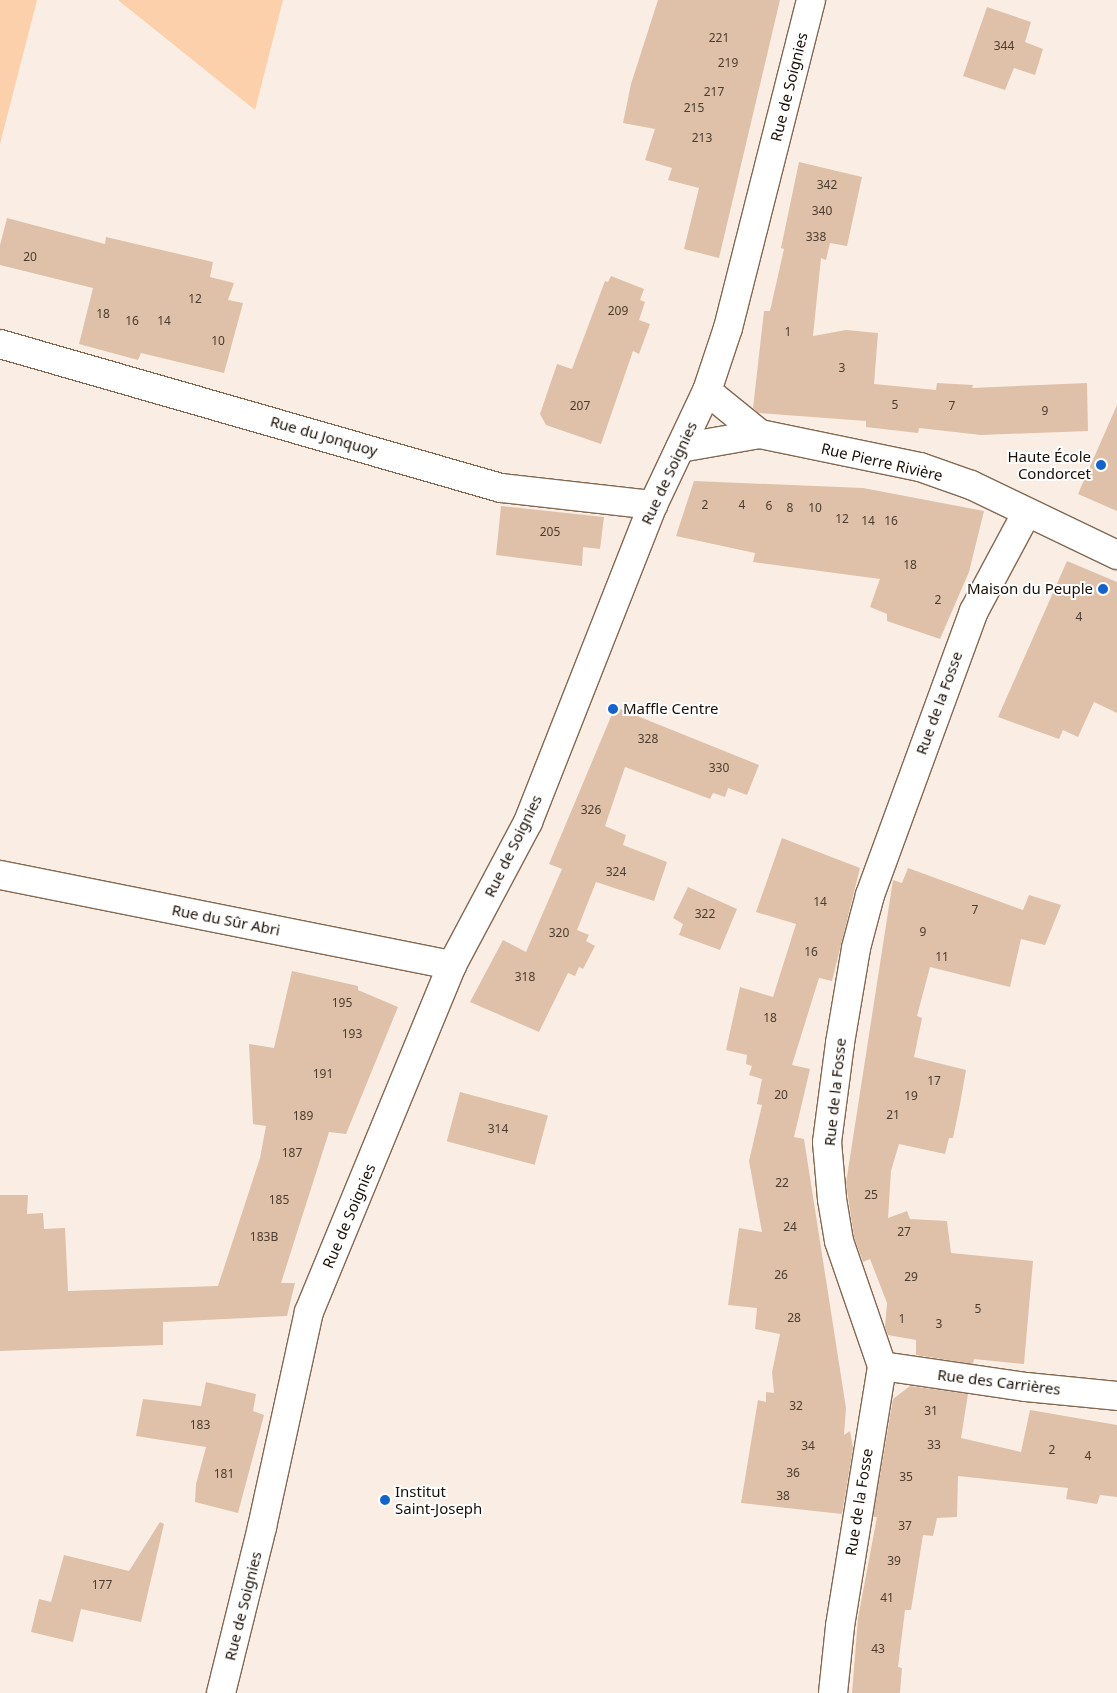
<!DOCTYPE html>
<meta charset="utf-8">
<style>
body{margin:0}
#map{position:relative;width:1117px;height:1693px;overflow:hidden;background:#faeee4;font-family:"Noto Sans",sans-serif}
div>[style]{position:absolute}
.green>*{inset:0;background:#fbd0aa}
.building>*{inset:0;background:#dec1a8;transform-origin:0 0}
.roads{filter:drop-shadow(1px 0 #836851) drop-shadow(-1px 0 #836851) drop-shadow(0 1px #836851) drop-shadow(0 -1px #836851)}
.minor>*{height:28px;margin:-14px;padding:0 14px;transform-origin:14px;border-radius:14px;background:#fff}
.dots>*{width:14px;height:14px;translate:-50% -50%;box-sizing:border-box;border:2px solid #fff;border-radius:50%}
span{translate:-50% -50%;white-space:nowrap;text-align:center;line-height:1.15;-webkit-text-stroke:4px #fff;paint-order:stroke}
.number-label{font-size:12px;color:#4b3c2f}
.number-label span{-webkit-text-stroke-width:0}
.street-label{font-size:15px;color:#1a1007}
.poi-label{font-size:15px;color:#1a1007}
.right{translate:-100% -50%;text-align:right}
.left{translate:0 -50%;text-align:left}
</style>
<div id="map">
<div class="green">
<i style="clip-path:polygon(0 0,37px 0,0 144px)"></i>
<i style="clip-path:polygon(118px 0,283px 0,255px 110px)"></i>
</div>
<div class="building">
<i style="clip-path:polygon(658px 0,780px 0,719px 258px,684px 249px,699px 188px,668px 180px,672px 168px,645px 160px,655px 129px,623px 123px,631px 84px)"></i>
<i style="clip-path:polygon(987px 7px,1031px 22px,1025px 42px,1043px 49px,1035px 75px,1014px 68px,1005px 90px,963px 76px)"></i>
<i style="clip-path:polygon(799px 162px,862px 177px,847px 246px,830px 243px,826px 260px,821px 258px,813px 336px,846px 330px,878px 333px,874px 384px,936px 390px,937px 383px,973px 385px,972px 388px,1087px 383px,1088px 431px,981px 435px,919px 428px,918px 433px,866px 427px,866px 421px,759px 413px,753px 408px,764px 311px,770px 311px,784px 249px,781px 248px)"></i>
<i style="clip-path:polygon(7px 218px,105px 244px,106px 237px,213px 262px,210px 277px,234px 283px,228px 300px,243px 303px,224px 373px,141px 353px,138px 360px,79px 344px,93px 288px,0 265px,0 245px)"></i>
<i style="clip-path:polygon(611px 276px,644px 289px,640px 300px,645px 302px,639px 320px,650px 324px,639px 354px,633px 351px,601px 444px,546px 425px,540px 414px,557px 364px,572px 369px,605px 281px,608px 282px)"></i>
<i style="clip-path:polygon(1117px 405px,1117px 511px,1078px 494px)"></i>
<i style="clip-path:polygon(694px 481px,863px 488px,984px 511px,969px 572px,940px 639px,887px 621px,887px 614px,870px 607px,880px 579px,753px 562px,755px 553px,676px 536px)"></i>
<i style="clip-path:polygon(501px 506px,604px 517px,600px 549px,583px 547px,582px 566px,496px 555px)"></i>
<i style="clip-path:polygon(1067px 561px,1117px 582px,1117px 713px,1094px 702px,1078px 737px,1063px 730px,1059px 739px,998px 717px)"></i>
<i style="clip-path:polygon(615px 707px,759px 765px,747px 795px,728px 788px,725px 797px,713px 793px,710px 799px,625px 767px,605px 826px,626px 835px,623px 845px,667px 862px,654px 901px,596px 882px,577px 930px,589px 935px,586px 941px,595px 946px,583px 969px,579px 967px,575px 976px,568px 973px,539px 1032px,470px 1002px,503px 940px,526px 952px,562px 869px,549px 864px)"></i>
<i style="clip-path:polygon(782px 838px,860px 868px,832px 981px,819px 978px,792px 1065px,810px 1069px,794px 1137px,804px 1139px,846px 1408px,844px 1435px,850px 1431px,853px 1448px,842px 1514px,741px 1503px,758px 1400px,766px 1402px,766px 1392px,774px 1393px,772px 1372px,780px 1334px,755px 1329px,757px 1308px,728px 1305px,739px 1228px,762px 1232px,749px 1161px,762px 1105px,757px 1104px,762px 1079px,749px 1075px,752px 1066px,746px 1064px,747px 1055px,726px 1050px,740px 987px,773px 997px,796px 924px,756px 912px)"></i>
<i style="clip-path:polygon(908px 868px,1023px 910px,1029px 895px,1061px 905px,1045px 945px,1021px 939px,1010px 987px,930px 967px,917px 1016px,922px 1018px,914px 1057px,966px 1070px,960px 1104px,953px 1138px,949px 1138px,945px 1154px,899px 1144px,891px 1171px,888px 1218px,907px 1211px,910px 1219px,947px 1221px,951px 1253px,1033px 1261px,1024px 1364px,974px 1359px,973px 1364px,916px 1355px,916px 1340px,888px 1335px,885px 1327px,887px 1303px,870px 1259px,863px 1262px,854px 1237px,846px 1183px,893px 880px,902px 883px)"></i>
<i style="clip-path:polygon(688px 887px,737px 909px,720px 950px,679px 935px,683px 924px,673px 918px)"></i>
<i style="clip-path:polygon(292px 971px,358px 986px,358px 990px,398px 1007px,346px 1134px,329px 1132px,281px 1283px,295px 1283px,287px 1316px,163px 1322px,163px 1345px,0 1351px,0 1195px,28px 1195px,27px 1214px,43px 1213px,44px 1229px,65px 1228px,68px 1291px,218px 1286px,260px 1158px,266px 1126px,253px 1124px,249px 1044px,274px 1048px)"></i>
<i style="left:460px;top:1092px;width:91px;height:51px;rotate:15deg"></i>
<i style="clip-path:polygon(206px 1382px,256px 1394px,253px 1411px,264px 1415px,238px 1513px,195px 1502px,196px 1484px,206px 1447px,136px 1436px,143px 1399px,201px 1406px)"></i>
<i style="clip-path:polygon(910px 1386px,968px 1394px,961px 1438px,1021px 1452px,1030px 1410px,1117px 1425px,1117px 1497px,1100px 1495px,1097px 1504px,1066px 1499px,1068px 1488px,958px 1476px,957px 1517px,937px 1518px,933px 1536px,923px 1535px,911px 1610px,905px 1610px,898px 1667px,902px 1668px,900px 1693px,852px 1693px,858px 1618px,877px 1517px,873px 1517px,893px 1399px)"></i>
<i style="clip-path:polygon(160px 1522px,164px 1524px,141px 1622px,81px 1609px,73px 1642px,31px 1632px,39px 1599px,51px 1602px,64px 1555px,129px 1571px)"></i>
</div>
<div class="roads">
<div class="minor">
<i style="left:0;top:344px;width:521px;rotate:16.04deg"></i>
<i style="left:501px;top:488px;width:153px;rotate:6.4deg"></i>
<i style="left:707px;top:391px;width:68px;rotate:39.1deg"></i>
<i style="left:680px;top:448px;width:81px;rotate:-9.9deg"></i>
<i style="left:760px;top:434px;width:163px;rotate:11.7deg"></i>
<i style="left:920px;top:467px;width:54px;rotate:19.4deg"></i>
<i style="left:971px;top:485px;width:162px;rotate:25.6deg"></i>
<i style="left:0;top:875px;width:461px;rotate:11.3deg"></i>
<i style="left:882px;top:1366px;width:146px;rotate:8.3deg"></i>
<i style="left:1026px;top:1387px;width:91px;rotate:5.6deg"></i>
<i style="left:221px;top:1693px;width:171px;rotate:-76.1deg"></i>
<i style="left:262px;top:1527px;width:220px;rotate:-77.7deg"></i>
<i style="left:309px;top:1312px;width:375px;rotate:-67.6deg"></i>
<i style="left:452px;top:965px;width:162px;rotate:-62deg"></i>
<i style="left:528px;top:822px;width:341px;rotate:-68.5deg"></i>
<i style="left:653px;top:505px;width:126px;rotate:-64.7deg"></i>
<i style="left:707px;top:391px;width:66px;rotate:-71.6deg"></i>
<i style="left:728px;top:328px;width:338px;rotate:-75.8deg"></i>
<i style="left:833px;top:1693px;width:67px;rotate:-84deg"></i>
<i style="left:840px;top:1626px;width:263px;rotate:-80.8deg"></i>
<i style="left:882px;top:1366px;width:132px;rotate:-109deg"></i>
<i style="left:839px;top:1241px;width:43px;rotate:-99.5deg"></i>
<i style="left:832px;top:1199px;width:57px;rotate:-95deg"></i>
<i style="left:827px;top:1142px;width:100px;rotate:-82.5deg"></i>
<i style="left:840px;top:1043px;width:96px;rotate:-80.4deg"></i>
<i style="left:856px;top:948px;width:55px;rotate:-75.2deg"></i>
<i style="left:870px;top:895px;width:302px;rotate:-69.9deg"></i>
<i style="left:974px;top:611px;width:110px;rotate:-61.8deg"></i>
</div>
</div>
<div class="dots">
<i style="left:1101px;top:465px;background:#1263cd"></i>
<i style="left:1103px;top:589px;background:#1263cd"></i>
<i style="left:613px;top:709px;background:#1263cd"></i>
<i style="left:385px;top:1500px;background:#1263cd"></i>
</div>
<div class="number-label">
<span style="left:719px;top:38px">221</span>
<span style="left:1004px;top:46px">344</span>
<span style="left:728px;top:63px">219</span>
<span style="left:714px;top:92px">217</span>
<span style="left:694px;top:108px">215</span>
<span style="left:702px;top:138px">213</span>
<span style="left:827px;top:185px">342</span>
<span style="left:822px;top:211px">340</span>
<span style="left:816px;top:237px">338</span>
<span style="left:30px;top:257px">20</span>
<span style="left:195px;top:299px">12</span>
<span style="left:618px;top:311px">209</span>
<span style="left:103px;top:314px">18</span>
<span style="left:132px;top:321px">16</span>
<span style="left:164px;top:321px">14</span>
<span style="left:788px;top:332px">1</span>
<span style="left:218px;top:341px">10</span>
<span style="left:842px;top:368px">3</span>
<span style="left:895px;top:405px">5</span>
<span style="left:580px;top:406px">207</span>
<span style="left:952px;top:406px">7</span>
<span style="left:1045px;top:411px">9</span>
<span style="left:705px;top:505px">2</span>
<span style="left:742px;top:505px">4</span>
<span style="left:769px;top:506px">6</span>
<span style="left:790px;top:508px">8</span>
<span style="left:815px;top:508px">10</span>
<span style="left:842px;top:519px">12</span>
<span style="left:868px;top:521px">14</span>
<span style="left:891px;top:521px">16</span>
<span style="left:550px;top:532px">205</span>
<span style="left:910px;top:565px">18</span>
<span style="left:938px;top:600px">2</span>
<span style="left:1079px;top:617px">4</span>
<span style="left:648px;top:739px">328</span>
<span style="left:719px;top:768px">330</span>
<span style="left:591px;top:810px">326</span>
<span style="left:616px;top:872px">324</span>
<span style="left:820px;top:902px">14</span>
<span style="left:975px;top:910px">7</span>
<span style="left:705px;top:914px">322</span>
<span style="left:923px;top:932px">9</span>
<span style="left:559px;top:933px">320</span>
<span style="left:811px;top:952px">16</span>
<span style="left:942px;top:957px">11</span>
<span style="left:525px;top:977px">318</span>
<span style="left:342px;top:1003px">195</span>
<span style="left:770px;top:1018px">18</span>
<span style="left:352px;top:1034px">193</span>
<span style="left:323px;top:1074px">191</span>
<span style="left:934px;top:1081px">17</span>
<span style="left:781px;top:1095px">20</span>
<span style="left:911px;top:1096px">19</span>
<span style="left:893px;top:1115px">21</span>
<span style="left:303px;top:1116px">189</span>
<span style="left:498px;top:1129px">314</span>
<span style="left:292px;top:1153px">187</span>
<span style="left:782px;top:1183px">22</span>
<span style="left:871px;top:1195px">25</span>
<span style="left:279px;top:1200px">185</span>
<span style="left:790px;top:1227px">24</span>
<span style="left:904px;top:1232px">27</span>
<span style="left:264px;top:1237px">183B</span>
<span style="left:781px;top:1275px">26</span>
<span style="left:911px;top:1277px">29</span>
<span style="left:978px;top:1309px">5</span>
<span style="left:794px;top:1318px">28</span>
<span style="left:902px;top:1319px">1</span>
<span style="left:939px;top:1324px">3</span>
<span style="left:796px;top:1406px">32</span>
<span style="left:931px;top:1411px">31</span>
<span style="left:200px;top:1425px">183</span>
<span style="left:934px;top:1445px">33</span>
<span style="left:808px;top:1446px">34</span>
<span style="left:1052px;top:1450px">2</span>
<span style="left:1088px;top:1456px">4</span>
<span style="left:793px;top:1473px">36</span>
<span style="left:224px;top:1474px">181</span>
<span style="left:906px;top:1477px">35</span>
<span style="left:783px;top:1496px">38</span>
<span style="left:905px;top:1526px">37</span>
<span style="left:894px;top:1561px">39</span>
<span style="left:102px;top:1585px">177</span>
<span style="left:887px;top:1598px">41</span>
<span style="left:878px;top:1649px">43</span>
</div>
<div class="street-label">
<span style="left:789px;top:87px;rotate:-76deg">Rue de Soignies</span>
<span style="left:324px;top:436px;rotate:16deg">Rue du Jonquoy</span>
<span style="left:882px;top:462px;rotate:13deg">Rue Pierre Rivière</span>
<span style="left:669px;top:473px;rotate:-65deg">Rue de Soignies</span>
<span style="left:939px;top:703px;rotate:-70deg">Rue de la Fosse</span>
<span style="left:513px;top:846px;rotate:-64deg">Rue de Soignies</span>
<span style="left:226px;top:920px;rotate:11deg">Rue du Sûr Abri</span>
<span style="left:835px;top:1092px;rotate:-84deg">Rue de la Fosse</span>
<span style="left:349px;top:1216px;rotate:-67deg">Rue de Soignies</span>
<span style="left:999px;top:1382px;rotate:7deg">Rue des Carrières</span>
<span style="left:859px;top:1502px;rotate:-81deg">Rue de la Fosse</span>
<span style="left:243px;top:1606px;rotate:-76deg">Rue de Soignies</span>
</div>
<div class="poi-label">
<span class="right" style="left:1091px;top:465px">Haute École<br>Condorcet</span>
<span class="right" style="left:1093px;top:589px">Maison du Peuple</span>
<span class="left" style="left:623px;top:709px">Maffle Centre</span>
<span class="left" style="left:395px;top:1500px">Institut<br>Saint-Joseph</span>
</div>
</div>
